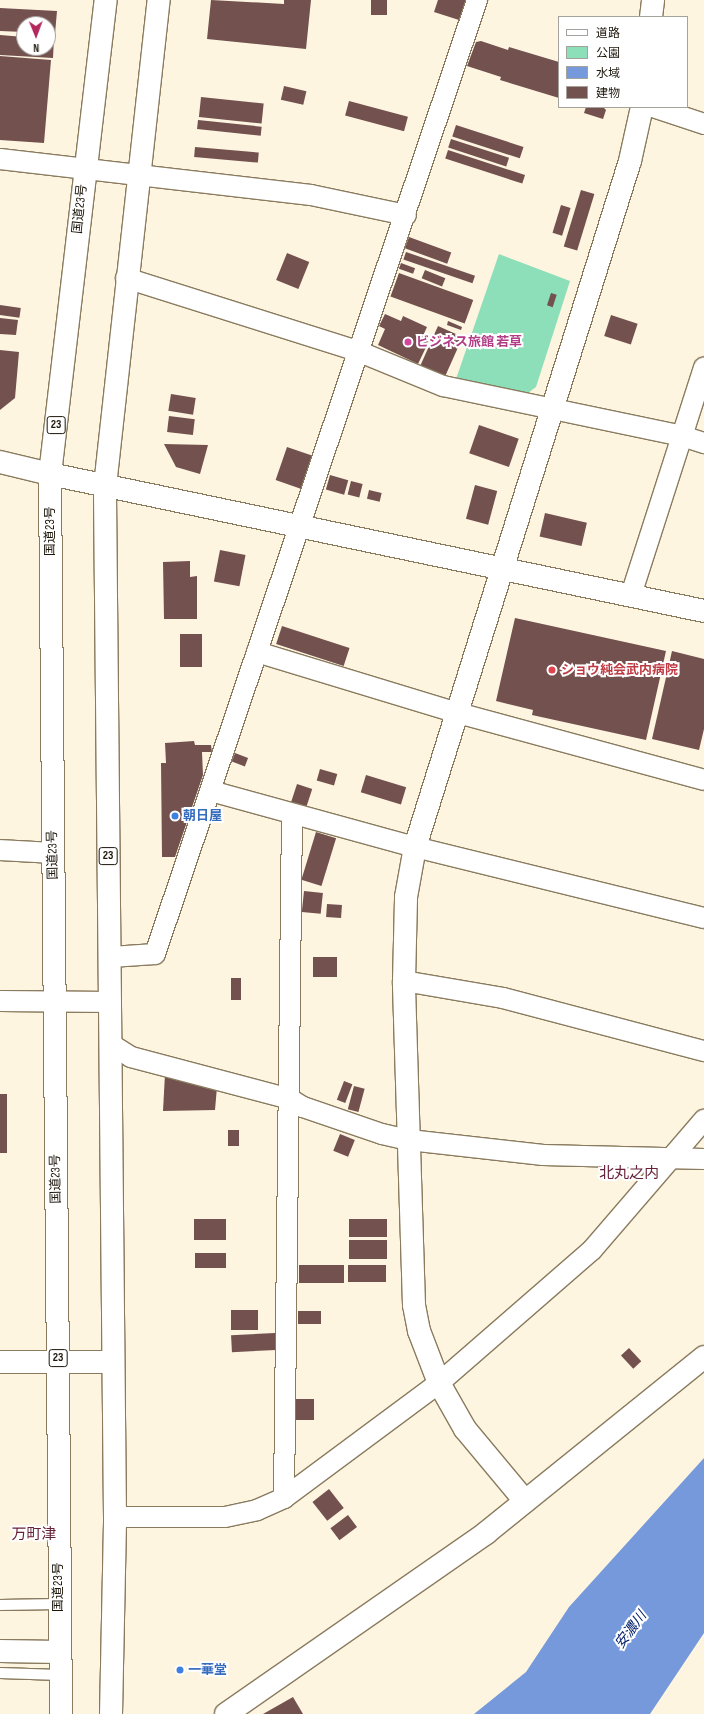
<!DOCTYPE html>
<meta charset="utf-8">
<style>
body{margin:0}
#map{position:relative;width:704px;height:1714px;overflow:hidden;background:#fef5e1;font-family:"Sofia Sans Condensed","Noto Sans JP",sans-serif}
div>[style]{position:absolute}
.green>*{inset:0;background:#8ddfba}
.water>*{inset:0;background:#7599db}
.building>*{inset:0;background:#73514f;transform-origin:0 0}
.roads{filter:drop-shadow(1px 0 #8a7b5e) drop-shadow(-1px 0 #8a7b5e) drop-shadow(0 1px #8a7b5e) drop-shadow(0 -1px #8a7b5e)}
.service>*{height:10px;margin:-5px;padding:0 5px;transform-origin:5px;border-radius:5px;background:#fff}
.minor>*{height:20px;margin:-10px;padding:0 10px;transform-origin:10px;border-radius:10px;background:#fff}
.tertiary>*{height:22px;margin:-11px;padding:0 11px;transform-origin:11px;border-radius:11px;background:#fff}
.secondary>*{height:22px;margin:-11px;padding:0 11px;transform-origin:11px;border-radius:11px;background:#fff}
.trunk>*{height:22px;margin:-11px;padding:0 11px;transform-origin:11px;border-radius:11px;background:#fff}
.dots>*{width:11px;height:11px;translate:-50% -50%;box-sizing:border-box;border:2px solid #fff;border-radius:50%}
span{translate:-50% -50%;white-space:nowrap;text-align:center;line-height:1.15;-webkit-text-stroke:4px #fff;paint-order:stroke}
.shield-label span{padding:1px 3px;background:#fff;border:1px solid;border-radius:3px;-webkit-text-stroke-width:0}
.shield-label{font-size:12px;color:#1c160b;font-weight:700}
.street-label{font-size:13px;color:#1c160b}
.hotel-label{font-size:13px;color:#b23c85;font-weight:700}
.left{translate:0 -50%;text-align:left}
.health-label{font-size:13px;color:#be3a42;font-weight:700}
.shop-label{font-size:13px;color:#366cbe;font-weight:700}
.water-label{font-size:14px;color:#00206a;font-style:italic}
.quarter-label{font-size:15px;color:#662238}
.legend{position:absolute;left:558px;top:16px;width:130px;height:92px;box-sizing:border-box;background:#fff;border:1px solid #a4a29d;margin:0;padding:5px 7px;list-style:none;font-size:12px;color:#1c160b}
.legend li{display:flex;align-items:center;gap:8px;height:20px}
.legend b{width:20px;border:1px solid #a4a29d}
.north{position:absolute;left:16px;top:16px;width:40px;height:40px;box-sizing:border-box;background:#fff;border:1px solid #a4a29d;border-radius:50%;rotate:179deg;font-size:11px;font-weight:700;line-height:16px;text-align:center;color:#1c160b}
.north::after{content:'';display:block;margin:auto;width:14px;height:18px;background:#b5275d;clip-path:polygon(50% 0,100% 100%,50% 72%,0 100%)}
</style>
<div id="map">
<div class="green">
<i style="clip-path:polygon(499px 254px,570px 281px,536px 387px,528px 393px,456px 379px)"></i>
</div>
<div class="water">
<i style="clip-path:polygon(704px 1458px,704px 1633px,650px 1714px,474px 1714px,526px 1672px,569px 1607px)"></i>
</div>
<div class="building">
<i style="clip-path:polygon(211px 0,284px 4px,284px 0,311px 0,306px 49px,207px 39px)"></i>
<i style="left:371px;top:0;width:16px;height:15px"></i>
<i style="clip-path:polygon(438px 0,466px 0,459px 20px,434px 12px)"></i>
<i style="clip-path:polygon(0 8px,57px 11px,55px 34px,48px 34px,48px 24px,24px 24px,24px 32px,0 31px)"></i>
<i style="clip-path:polygon(0 35px,24px 37px,24px 48px,48px 48px,48px 38px,54px 38px,53px 58px,0 55px)"></i>
<i style="clip-path:polygon(481px 41px,508px 50px,509px 47px,559px 62px,559px 98px,500px 80px,501px 77px,467px 66px,476px 42px)"></i>
<i style="clip-path:polygon(0 56px,51px 60px,44px 143px,0 140px)"></i>
<i style="left:284px;top:86px;width:23px;height:14px;rotate:13deg"></i>
<i style="left:201px;top:97px;width:63px;height:20px;rotate:6deg"></i>
<i style="left:349px;top:101px;width:61px;height:15px;rotate:15deg"></i>
<i style="clip-path:polygon(586px 107px,603px 107px,606px 110px,603px 119px,584px 113px)"></i>
<i style="left:198px;top:120px;width:64px;height:9px;rotate:6deg"></i>
<i style="left:456px;top:125px;width:71px;height:12px;rotate:18deg"></i>
<i style="left:451px;top:139px;width:61px;height:9px;rotate:18deg"></i>
<i style="left:195px;top:147px;width:64px;height:10px;rotate:5deg"></i>
<i style="left:448px;top:150px;width:81px;height:9px;rotate:18deg"></i>
<i style="left:581px;top:190px;width:14px;height:59px;rotate:17deg"></i>
<i style="left:561px;top:205px;width:10px;height:29px;rotate:17deg"></i>
<i style="left:409px;top:237px;width:45px;height:12px;rotate:20deg"></i>
<i style="left:406px;top:252px;width:73px;height:8px;rotate:19deg"></i>
<i style="left:287px;top:253px;width:24px;height:29px;rotate:22deg"></i>
<i style="left:401px;top:263px;width:15px;height:6px;rotate:20deg"></i>
<i style="left:425px;top:270px;width:22px;height:9px;rotate:22deg"></i>
<i style="left:399px;top:273px;width:79px;height:25px;rotate:20deg"></i>
<i style="left:551px;top:293px;width:6px;height:13px;rotate:18deg"></i>
<i style="left:0;top:305px;width:21px;height:10px;rotate:8deg"></i>
<i style="clip-path:polygon(385px 314px,401px 321px,403px 316px,427px 327px,422px 338px,429px 341px,418px 364px,378px 345px,385px 329px,379px 326px)"></i>
<i style="left:611px;top:315px;width:28px;height:22px;rotate:18deg"></i>
<i style="clip-path:polygon(0 318px,18px 320px,16px 335px,0 334px)"></i>
<i style="clip-path:polygon(448px 321px,462px 327px,461px 330px,447px 325px)"></i>
<i style="left:438px;top:326px;width:27px;height:43px;rotate:24deg"></i>
<i style="clip-path:polygon(0 350px,19px 352px,15px 398px,0 410px)"></i>
<i style="left:171px;top:394px;width:25px;height:17px;rotate:9deg"></i>
<i style="left:169px;top:416px;width:26px;height:16px;rotate:7deg"></i>
<i style="left:479px;top:425px;width:42px;height:30px;rotate:19deg"></i>
<i style="clip-path:polygon(164px 444px,208px 445px,200px 474px,176px 467px)"></i>
<i style="left:287px;top:447px;width:31px;height:35px;rotate:19deg"></i>
<i style="left:330px;top:475px;width:19px;height:15px;rotate:16deg"></i>
<i style="left:351px;top:481px;width:12px;height:14px;rotate:14deg"></i>
<i style="left:475px;top:485px;width:23px;height:35px;rotate:15deg"></i>
<i style="left:369px;top:490px;width:13px;height:9px;rotate:13deg"></i>
<i style="left:545px;top:513px;width:43px;height:24px;rotate:13deg"></i>
<i style="left:220px;top:550px;width:26px;height:32px;rotate:11deg"></i>
<i style="clip-path:polygon(190px 561px,190px 577px,197px 576px,197px 619px,164px 619px,163px 562px)"></i>
<i style="clip-path:polygon(515px 618px,666px 651px,646px 740px,532px 715px,533px 710px,496px 701px)"></i>
<i style="left:282px;top:626px;width:71px;height:19px;rotate:18deg"></i>
<i style="left:180px;top:634px;width:22px;height:33px"></i>
<i style="clip-path:polygon(672px 651px,704px 659px,704px 729px,699px 750px,652px 739px)"></i>
<i style="clip-path:polygon(194px 741px,195px 745px,211px 745px,212px 752px,202px 752px,203px 775px,175px 857px,162px 857px,161px 763px,166px 763px,165px 743px)"></i>
<i style="left:235px;top:753px;width:14px;height:9px;rotate:21deg"></i>
<i style="left:320px;top:769px;width:18px;height:12px;rotate:16deg"></i>
<i style="left:366px;top:775px;width:42px;height:18px;rotate:17deg"></i>
<i style="left:297px;top:784px;width:16px;height:19px;rotate:18deg"></i>
<i style="left:316px;top:832px;width:21px;height:50px;rotate:17deg"></i>
<i style="left:304px;top:891px;width:19px;height:21px;rotate:6deg"></i>
<i style="left:327px;top:904px;width:15px;height:13px;rotate:4deg"></i>
<i style="left:313px;top:957px;width:24px;height:20px"></i>
<i style="left:231px;top:978px;width:10px;height:22px"></i>
<i style="clip-path:polygon(165px 1074px,217px 1087px,215px 1110px,163px 1111px)"></i>
<i style="left:344px;top:1081px;width:9px;height:20px;rotate:21deg"></i>
<i style="left:354px;top:1086px;width:11px;height:24px;rotate:15deg"></i>
<i style="left:0;top:1094px;width:7px;height:59px"></i>
<i style="left:228px;top:1130px;width:11px;height:16px"></i>
<i style="left:340px;top:1134px;width:16px;height:18px;rotate:22deg"></i>
<i style="left:194px;top:1219px;width:32px;height:21px"></i>
<i style="left:349px;top:1219px;width:38px;height:18px"></i>
<i style="left:387px;top:1240px;width:19px;height:38px;rotate:90deg"></i>
<i style="left:195px;top:1253px;width:31px;height:15px"></i>
<i style="left:299px;top:1265px;width:45px;height:18px"></i>
<i style="left:348px;top:1265px;width:38px;height:17px"></i>
<i style="left:231px;top:1310px;width:27px;height:20px"></i>
<i style="left:298px;top:1311px;width:23px;height:13px"></i>
<i style="left:275px;top:1333px;width:17px;height:44px;rotate:87deg"></i>
<i style="left:629px;top:1348px;width:18px;height:11px;rotate:47deg"></i>
<i style="left:296px;top:1399px;width:18px;height:21px"></i>
<i style="left:329px;top:1489px;width:24px;height:21px;rotate:52deg"></i>
<i style="left:348px;top:1515px;width:15px;height:22px;rotate:53deg"></i>
<i style="clip-path:polygon(293px 1697px,303px 1714px,263px 1714px)"></i>
</div>
<div class="roads">
<div class="service">
<i style="left:0;top:1605px;width:58px;rotate:-1deg"></i>
<i style="left:0;top:1673px;width:60px;rotate:1.9deg"></i>
</div>
<div class="minor">
<i style="left:653px;top:107px;width:54px;rotate:18.4deg"></i>
<i style="left:0;top:159px;width:313px;rotate:6.6deg"></i>
<i style="left:311px;top:195px;width:97px;rotate:11.9deg"></i>
<i style="left:126px;top:278px;width:245px;rotate:17.5deg"></i>
<i style="left:360px;top:352px;width:90px;rotate:22.3deg"></i>
<i style="left:443px;top:386px;width:244px;rotate:11.8deg"></i>
<i style="left:682px;top:436px;width:23px;rotate:18deg"></i>
<i style="left:631px;top:595px;width:239px;rotate:-72.2deg"></i>
<i style="left:257px;top:652px;width:210px;rotate:16.9deg"></i>
<i style="left:458px;top:713px;width:255px;rotate:15.2deg"></i>
<i style="left:211px;top:791px;width:212px;rotate:15.4deg"></i>
<i style="left:415px;top:847px;width:298px;rotate:13.8deg"></i>
<i style="left:0;top:850px;width:53px;rotate:3.2deg"></i>
<i style="left:111px;top:957px;width:44px;rotate:-3.9deg"></i>
<i style="left:155px;top:954px;width:1007px;rotate:-71.35deg"></i>
<i style="left:404px;top:981px;width:100px;rotate:9.7deg"></i>
<i style="left:503px;top:998px;width:208px;rotate:14.8deg"></i>
<i style="left:0;top:1001px;width:111px;rotate:0.5deg"></i>
<i style="left:112px;top:1045px;width:22px;rotate:32deg"></i>
<i style="left:131px;top:1057px;width:164px;rotate:14.8deg"></i>
<i style="left:290px;top:1099px;width:15px;rotate:32deg"></i>
<i style="left:303px;top:1107px;width:83px;rotate:18.9deg"></i>
<i style="left:382px;top:1134px;width:28px;rotate:13deg"></i>
<i style="left:409px;top:1140px;width:135px;rotate:6.4deg"></i>
<i style="left:543px;top:1155px;width:161px;rotate:1.4deg"></i>
<i style="left:284px;top:1498px;width:684px;rotate:-89.33deg"></i>
<i style="left:115px;top:1517px;width:110px"></i>
<i style="left:225px;top:1517px;width:33px;rotate:-12deg"></i>
<i style="left:257px;top:1510px;width:30px;rotate:-24deg"></i>
<i style="left:284px;top:1498px;width:193px;rotate:-36.6deg"></i>
<i style="left:439px;top:1383px;width:203px;rotate:-41deg"></i>
<i style="left:592px;top:1250px;width:172px;rotate:-49.3deg"></i>
</div>
<div class="tertiary">
<i style="left:651px;top:17px;width:17px;rotate:-83deg"></i>
<i style="left:50px;top:474px;width:668px;rotate:11.83deg"></i>
<i style="left:0;top:1362px;width:113px"></i>
<i style="left:525px;top:1501px;width:94px;rotate:-129.8deg"></i>
<i style="left:465px;top:1429px;width:53px;rotate:-119.5deg"></i>
<i style="left:439px;top:1383px;width:56px;rotate:-111deg"></i>
<i style="left:419px;top:1331px;width:26px;rotate:-101deg"></i>
<i style="left:414px;top:1305px;width:324px;rotate:-91.8deg"></i>
<i style="left:404px;top:981px;width:84px;rotate:-88.6deg"></i>
<i style="left:406px;top:897px;width:51px;rotate:-79.8deg"></i>
<i style="left:415px;top:847px;width:719px;rotate:-72.6deg"></i>
<i style="left:630px;top:161px;width:55px;rotate:-77.5deg"></i>
<i style="left:0;top:1651px;width:59px;rotate:1deg"></i>
<i style="left:226px;top:1714px;width:317px;rotate:-34.8deg"></i>
<i style="left:486px;top:1533px;width:280px;rotate:-38.9deg"></i>
</div>
<div class="secondary">
<i style="left:0;top:462px;width:51px;rotate:13.5deg"></i>
</div>
<div class="trunk">
<i style="left:61px;top:1714px;width:1240px;rotate:-90.51deg"></i>
<i style="left:50px;top:474px;width:477px;rotate:-83.3deg"></i>
<i style="left:111px;top:1714px;width:197px;rotate:-88.8deg"></i>
<i style="left:115px;top:1517px;width:1031px;rotate:-90.56deg"></i>
<i style="left:105px;top:486px;width:489px;rotate:-83.7deg"></i>
</div>
</div>
<div class="dots">
<i style="left:408px;top:342px;background:#d1479c"></i>
<i style="left:552px;top:670px;background:#e0444e"></i>
<i style="left:175px;top:816px;background:#3f7fe0"></i>
<i style="left:180px;top:1670px;background:#3f7fe0"></i>
</div>
<div class="shield-label">
<span style="left:56px;top:425px">23</span>
<span style="left:108px;top:856px">23</span>
<span style="left:58px;top:1358px">23</span>
</div>
<div class="street-label">
<span style="left:80px;top:209px;rotate:-84deg">国道23号</span>
<span style="left:50px;top:531px;rotate:-90deg">国道23号</span>
<span style="left:53px;top:855px;rotate:-91deg">国道23号</span>
<span style="left:56px;top:1179px;rotate:-91deg">国道23号</span>
<span style="left:58px;top:1587px;rotate:-90deg">国道23号</span>
</div>
<div class="hotel-label">
<span class="left" style="left:416px;top:342px">ビジネス旅館 若草</span>
</div>
<div class="health-label">
<span class="left" style="left:561px;top:670px">ショウ純会武内病院</span>
</div>
<div class="shop-label">
<span class="left" style="left:183px;top:816px">朝日屋</span>
<span class="left" style="left:188px;top:1670px">一華堂</span>
</div>
<div class="water-label">
<span style="left:631px;top:1630px;rotate:-53deg">安濃川</span>
</div>
<div class="quarter-label">
<span style="left:629px;top:1174px">北丸之内</span>
<span style="left:34px;top:1535px">万町津</span>
</div>
<ul class="legend">
<li><b style="height:5px;background:#fff"></b>道路</li>
<li><b style="height:11px;background:#8ddfba"></b>公園</li>
<li><b style="height:11px;background:#7599db"></b>水域</li>
<li><b style="height:11px;background:#73514f"></b>建物</li>
</ul>
<div class="north">N</div>
</div>
